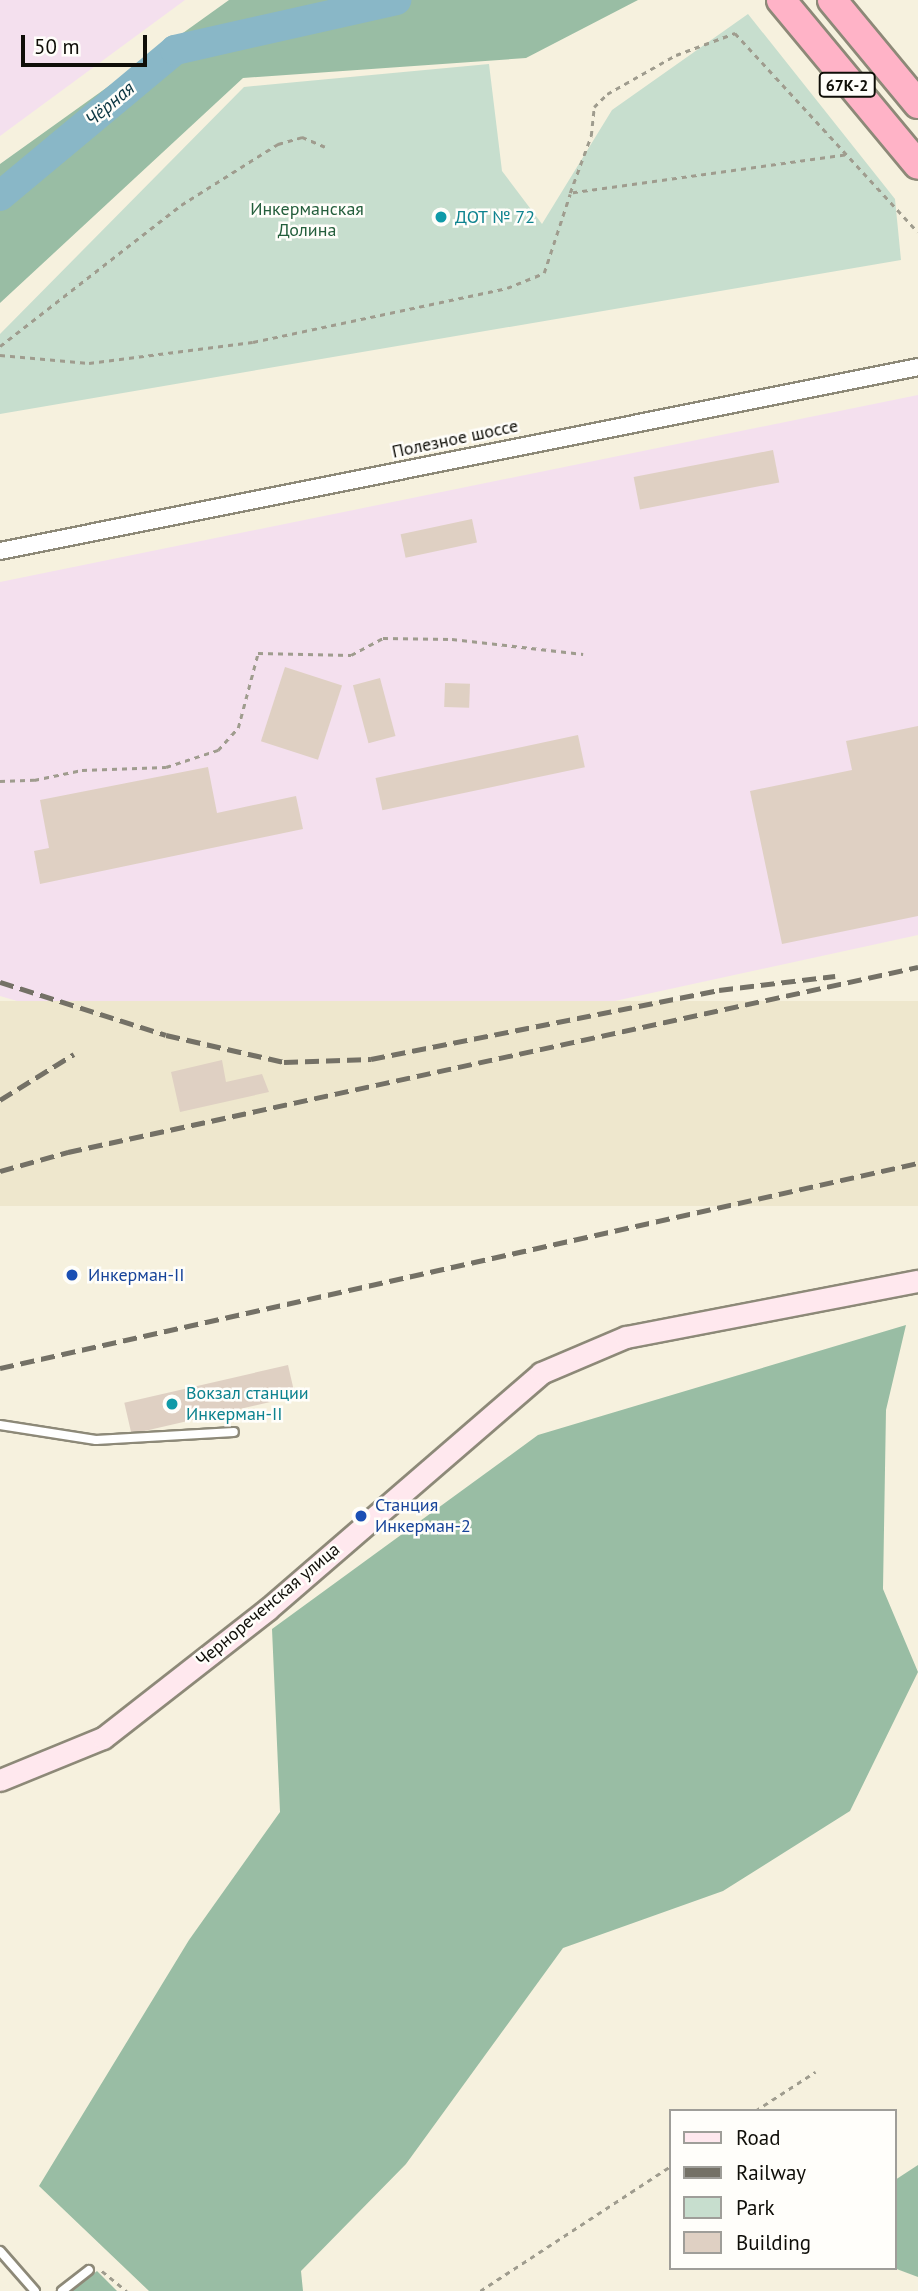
<!DOCTYPE html>
<meta charset="utf-8">
<style>
body{margin:0}
#map{position:relative;width:918px;height:2291px;overflow:hidden;background:#f6f1de;font-family:"PT Sans",sans-serif}
div>[style]{position:absolute}
.industrial>*{inset:0;background:#f4e0ee}
.built>*{inset:0;background:#eee7cd;transform-origin:0 0}
.green>*{inset:0;background:#c7dece}
.forest>*{inset:0;background:#99bda4}
.river>*{height:30px;margin:-15px;padding:0 15px;transform-origin:15px;border-radius:15px;background:#89b7c7}
.building>*{inset:0;background:#dfd0c3;transform-origin:0 0}
.path>*{height:2.5px;margin-top:-1.25px;transform-origin:0;background:repeating-linear-gradient(90deg,#9f9c8e 0 5px,transparent 0 10px)}
.roads{filter:drop-shadow(2px 0 #8d8978) drop-shadow(-2px 0 #8d8978) drop-shadow(0 2px #8d8978) drop-shadow(0 -2px #8d8978)}
.lane>*{height:8px;margin:-4px;padding:0 4px;transform-origin:4px;border-radius:4px;background:#fff}
.street>*{height:16px;margin:-8px;padding:0 8px;transform-origin:8px;border-radius:8px;background:#fff}
.secondary>*{height:21px;margin:-10.5px;padding:0 10.5px;transform-origin:10.5px;border-radius:10.5px;background:#ffe8ee}
.highway>*{height:28px;margin:-14px;padding:0 14px;transform-origin:14px;border-radius:14px;background:#ffb3c7}
.rail>*{height:5px;margin-top:-2.5px;transform-origin:0;background:repeating-linear-gradient(90deg,#747166 0 14px,transparent 0 21px)}
.dots>*{width:19px;height:19px;translate:-50% -50%;box-sizing:border-box;border:4px solid #fffefa;border-radius:50%}
span{translate:-50% -50%;white-space:nowrap;text-align:center;line-height:1.15;-webkit-text-stroke:5px #fffefa;paint-order:stroke}
.shield-label span{padding:2px 5px;background:#fffefa;border:2px solid;border-radius:5px;-webkit-text-stroke-width:0}
.shield-label{font-size:16px;color:#0f0e08;font-weight:700}
.park-label{font-size:18px;color:#245e3c}
.culture-label{font-size:18px;color:#0d838f}
.left{translate:0 -50%;text-align:left}
.street-label{font-size:18px;color:#0f0e08}
.transit-label{font-size:18px;color:#164399}
.water-label{font-size:19px;color:#0b3642;font-style:italic}
.legend{position:absolute;left:669px;top:2109px;width:228px;height:161px;box-sizing:border-box;background:#fffefa;border:2px solid #9f9e99;margin:0;padding:9px 12px;list-style:none;font-size:21px;color:#0f0e08}
.legend li{display:flex;align-items:center;gap:14px;height:35px}
.legend b{width:35px;border:2px solid #9f9e99}
.scale{position:absolute;left:21px;top:35px;width:126px;height:32px;box-sizing:border-box;border:4px solid #0f0e08;border-top:0;padding-left:9px;font-size:21px;line-height:24px;white-space:nowrap;color:#0f0e08;-webkit-text-stroke:5px #fffefa;paint-order:stroke}
</style>
<div id="map">
<div class="industrial">
<i style="clip-path:polygon(0 0,185px 0,0 136px)"></i>
<i style="clip-path:polygon(918px 395px,918px 935px,298px 1070px,172px 1046px,0 996px,0 582px)"></i>
</div>
<div class="built">
<i style="left:918px;top:1001px;width:205px;height:939px;rotate:90deg"></i>
</div>
<div class="green">
<i style="clip-path:polygon(748px 14px,895px 199px,901px 260px,0 414px,0 334px,244px 87px,489px 64px,502px 171px,542px 224px,612px 110px)"></i>
</div>
<div class="forest">
<i style="clip-path:polygon(229px 0,638px 0,526px 58px,243px 78px,0 303px,0 164px)"></i>
<i style="clip-path:polygon(906px 1325px,886px 1410px,883px 1589px,918px 1672px,850px 1811px,723px 1891px,563px 1948px,406px 2164px,301px 2271px,303px 2291px,149px 2291px,39px 2186px,189px 1940px,280px 1812px,272px 1629px,538px 1435px)"></i>
<i style="clip-path:polygon(918px 2165px,918px 2277px,894px 2268px,895px 2180px)"></i>
<i style="clip-path:polygon(97px 2271px,117px 2291px,72px 2291px)"></i>
</div>
<div class="river">
<i style="left:0;top:196px;width:228px;rotate:-39.8deg"></i>
<i style="left:175px;top:50px;width:227px;rotate:-12.7deg"></i>
</div>
<div class="building">
<i style="left:773px;top:450px;width:33px;height:142px;rotate:79deg"></i>
<i style="left:472px;top:519px;width:24px;height:73px;rotate:78deg"></i>
<i style="left:285px;top:667px;width:60px;height:78px;rotate:18deg"></i>
<i style="left:380px;top:678px;width:60px;height:28px;rotate:75deg"></i>
<i style="left:445px;top:683px;width:25px;height:24px;rotate:2deg"></i>
<i style="clip-path:polygon(918px 726px,918px 916px,782px 944px,750px 791px,852px 770px,846px 741px)"></i>
<i style="left:578px;top:735px;width:33px;height:207px;rotate:78deg"></i>
<i style="clip-path:polygon(208px 767px,217px 813px,296px 796px,303px 829px,40px 884px,34px 851px,49px 848px,40px 800px)"></i>
<i style="clip-path:polygon(222px 1060px,226px 1082px,262px 1074px,269px 1092px,180px 1112px,171px 1072px)"></i>
<i style="left:288px;top:1365px;width:32px;height:168px;rotate:77deg"></i>
</div>
<div class="path">
<i style="left:845px;top:155px;width:278px;rotate:172.1deg"></i>
<i style="left:570px;top:193px;width:61px;rotate:-69.8deg"></i>
<i style="left:591px;top:136px;width:29px;rotate:-84deg"></i>
<i style="left:594px;top:107px;width:18px;rotate:-45deg"></i>
<i style="left:607px;top:94px;width:79px;rotate:-29.5deg"></i>
<i style="left:676px;top:55px;width:63px;rotate:-20.4deg"></i>
<i style="left:735px;top:33px;width:270px;rotate:47.4deg"></i>
<i style="left:0;top:346px;width:229px;rotate:-37.9deg"></i>
<i style="left:181px;top:205px;width:115px;rotate:-32.2deg"></i>
<i style="left:278px;top:144px;width:25px;rotate:-16deg"></i>
<i style="left:302px;top:137px;width:25px;rotate:23deg"></i>
<i style="left:0;top:355px;width:89px;rotate:5.1deg"></i>
<i style="left:89px;top:363px;width:165px;rotate:-7.3deg"></i>
<i style="left:253px;top:342px;width:260px;rotate:-12deg"></i>
<i style="left:507px;top:288px;width:40px;rotate:-22deg"></i>
<i style="left:544px;top:273px;width:83px;rotate:-71.8deg"></i>
<i style="left:0;top:781px;width:34px;rotate:-2deg"></i>
<i style="left:34px;top:780px;width:49px;rotate:-11.8deg"></i>
<i style="left:82px;top:770px;width:84px;rotate:-2deg"></i>
<i style="left:166px;top:767px;width:55px;rotate:-18.1deg"></i>
<i style="left:218px;top:750px;width:30px;rotate:-48deg"></i>
<i style="left:238px;top:728px;width:78px;rotate:-75.1deg"></i>
<i style="left:258px;top:653px;width:93px;rotate:1.2deg"></i>
<i style="left:351px;top:655px;width:36px;rotate:-28deg"></i>
<i style="left:383px;top:638px;width:69px;rotate:0.8deg"></i>
<i style="left:452px;top:639px;width:132px;rotate:6.5deg"></i>
<i style="left:755px;top:2111px;width:72px;rotate:-33deg"></i>
<i style="left:102px;top:2271px;width:32px;rotate:39deg"></i>
<i style="left:480px;top:2291px;width:228px;rotate:-33.2deg"></i>
</div>
<div class="roads">
<div class="lane">
<i style="left:0;top:1425px;width:97px;rotate:8.9deg"></i>
<i style="left:96px;top:1440px;width:138px;rotate:-3.3deg"></i>
<i style="left:0;top:2251px;width:53px;rotate:48.8deg"></i>
<i style="left:62px;top:2291px;width:34px;rotate:-38deg"></i>
</div>
<div class="street">
<i style="left:0;top:551px;width:936px;rotate:-11.33deg"></i>
</div>
<div class="secondary">
<i style="left:0;top:1780px;width:111px;rotate:-22.2deg"></i>
<i style="left:103px;top:1738px;width:209px;rotate:-38deg"></i>
<i style="left:268px;top:1609px;width:361px;rotate:-40.8deg"></i>
<i style="left:541px;top:1373px;width:92px;rotate:-23deg"></i>
<i style="left:626px;top:1337px;width:297px;rotate:-10.9deg"></i>
</div>
<div class="highway">
<i style="left:781px;top:0;width:214px;rotate:50.3deg"></i>
<i style="left:832px;top:0;width:135px;rotate:50.4deg"></i>
</div>
</div>
<div class="rail">
<i style="left:0;top:982px;width:174px;rotate:17.7deg"></i>
<i style="left:166px;top:1035px;width:121px;rotate:12.9deg"></i>
<i style="left:284px;top:1062px;width:87px;rotate:-2deg"></i>
<i style="left:371px;top:1059px;width:355px;rotate:-11.2deg"></i>
<i style="left:719px;top:990px;width:117px;rotate:-6.9deg"></i>
<i style="left:0;top:1100px;width:87px;rotate:-31.9deg"></i>
<i style="left:0;top:1171px;width:71px;rotate:-15.6deg"></i>
<i style="left:68px;top:1152px;width:870px;rotate:-12.28deg"></i>
<i style="left:0;top:1368px;width:941px;rotate:-12.59deg"></i>
</div>
<div class="dots">
<i style="left:441px;top:217px;background:#0f9aa8"></i>
<i style="left:72px;top:1275px;background:#1a4fb4"></i>
<i style="left:172px;top:1404px;background:#0f9aa8"></i>
<i style="left:361px;top:1516px;background:#1a4fb4"></i>
</div>
<div class="shield-label">
<span style="left:847px;top:85px">67К-2</span>
</div>
<div class="park-label">
<span style="left:307px;top:220px">Инкерманская<br>Долина</span>
</div>
<div class="culture-label">
<span class="left" style="left:455px;top:217px">ДОТ № 72</span>
<span class="left" style="left:186px;top:1404px">Вокзал станции<br>Инкерман-II</span>
</div>
<div class="street-label">
<span style="left:455px;top:439px;rotate:-12deg">Полезное шоссе</span>
<span style="left:268px;top:1605px;rotate:-40deg">Чернореченская улица</span>
</div>
<div class="transit-label">
<span class="left" style="left:88px;top:1275px">Инкерман-II</span>
<span class="left" style="left:375px;top:1516px">Станция<br>Инкерман-2</span>
</div>
<div class="water-label">
<span style="left:110px;top:104px;rotate:-40deg">Чёрная</span>
</div>
<ul class="legend">
<li><b style="height:9px;background:#ffe8ee"></b>Road</li>
<li><b style="height:9px;background:#747166"></b>Railway</li>
<li><b style="height:19px;background:#c7dece"></b>Park</li>
<li><b style="height:19px;background:#dfd0c3"></b>Building</li>
</ul>
<div class="scale">50 m</div>
</div>
